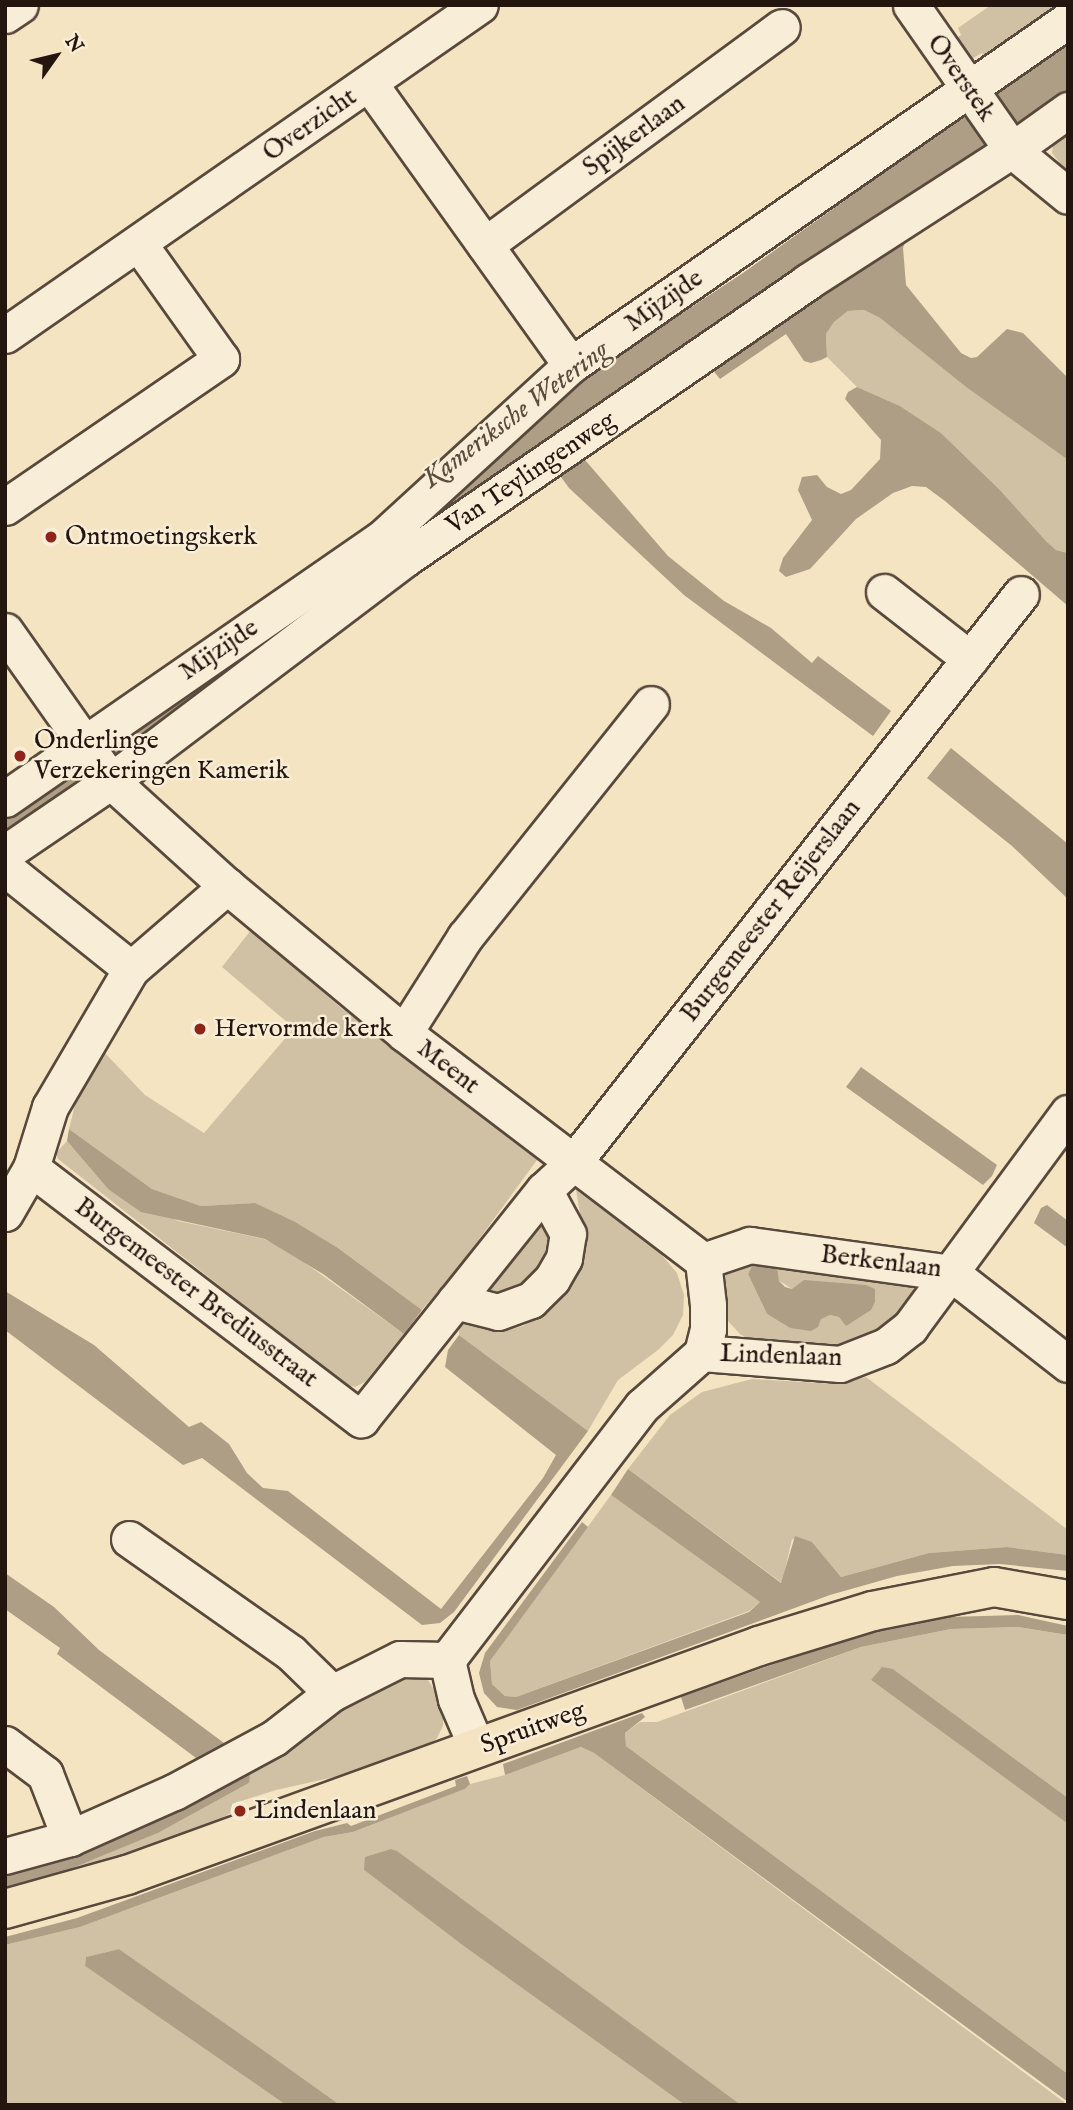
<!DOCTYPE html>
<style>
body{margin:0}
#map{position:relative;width:1073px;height:2110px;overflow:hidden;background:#f5e4c2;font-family:"IM FELL English",serif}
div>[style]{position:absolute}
.green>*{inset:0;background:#d1c1a4}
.water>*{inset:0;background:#ae9e85}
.roads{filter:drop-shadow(2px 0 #58493c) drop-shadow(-2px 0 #58493c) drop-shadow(0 2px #58493c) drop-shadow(0 -2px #58493c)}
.minor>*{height:35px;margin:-17.5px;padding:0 17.5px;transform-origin:17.5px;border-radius:17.5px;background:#f8edd7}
.major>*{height:38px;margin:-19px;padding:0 19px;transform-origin:19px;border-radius:19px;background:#f5e4c2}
.dots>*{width:19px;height:19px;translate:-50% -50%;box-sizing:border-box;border:4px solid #f8edd7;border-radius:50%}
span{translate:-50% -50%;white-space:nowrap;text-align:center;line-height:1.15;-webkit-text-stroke:5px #f8edd7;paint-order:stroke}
.street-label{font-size:26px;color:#24150f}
.poi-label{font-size:26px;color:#24150f}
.left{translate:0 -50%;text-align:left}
.water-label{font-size:28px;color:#5b4c3e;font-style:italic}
.frame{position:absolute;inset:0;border:7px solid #24150f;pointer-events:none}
.north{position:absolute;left:21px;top:21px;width:70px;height:70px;-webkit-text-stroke:5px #f8edd7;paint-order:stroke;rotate:56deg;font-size:19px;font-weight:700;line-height:28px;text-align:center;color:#24150f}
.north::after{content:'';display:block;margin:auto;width:24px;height:32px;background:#24150f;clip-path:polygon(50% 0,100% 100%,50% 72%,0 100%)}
</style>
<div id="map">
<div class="green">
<i style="clip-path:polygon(991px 5px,1068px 5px,990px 66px,982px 53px,973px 58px,966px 56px,955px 39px,961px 35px,958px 28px)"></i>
<i style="clip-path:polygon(1068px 124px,1068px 174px,1052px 153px,1054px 139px)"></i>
<i style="clip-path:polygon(864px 310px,880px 318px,966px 387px,1068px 460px,1068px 553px,1056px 550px,1046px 541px,1000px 490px,941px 433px,900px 406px,857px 387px,827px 357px,826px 334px,834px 322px,848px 311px)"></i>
<i style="clip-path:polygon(251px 930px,340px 1007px,537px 1160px,458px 1268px,422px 1310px,338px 1248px,255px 1203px,201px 1206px,152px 1189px,69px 1129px,78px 1093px,103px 1051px,145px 1095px,204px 1133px,294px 1028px,222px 967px)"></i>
<i style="clip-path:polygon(67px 1141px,108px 1189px,178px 1221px,264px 1239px,287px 1250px,404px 1334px,365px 1382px,355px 1387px,345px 1384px,58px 1159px,56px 1153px)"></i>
<i style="clip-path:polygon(576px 1190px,660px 1253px,677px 1273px,684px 1295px,683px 1315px,673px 1335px,658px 1350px,618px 1380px,588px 1431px,459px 1335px,460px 1319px,482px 1329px,504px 1331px,523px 1326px,539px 1316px,579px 1264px,584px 1238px)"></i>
<i style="clip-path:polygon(544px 1210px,556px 1248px,521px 1292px,499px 1296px,484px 1286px)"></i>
<i style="clip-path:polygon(evenodd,758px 1257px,913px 1285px,913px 1302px,880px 1334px,843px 1349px,755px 1343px,740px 1334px,726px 1319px,721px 1281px,728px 1270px,758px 1257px,753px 1264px,792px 1289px,866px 1285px,839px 1317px,830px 1315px,790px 1328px,767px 1314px,748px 1274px,753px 1264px)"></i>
<i style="clip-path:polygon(866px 1377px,1068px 1530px,1068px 1555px,1007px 1547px,929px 1553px,841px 1577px,812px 1542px,792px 1539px,782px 1583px,628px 1469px,670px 1415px,702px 1392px,752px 1379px,836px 1384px)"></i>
<i style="clip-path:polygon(611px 1495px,760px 1602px,749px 1611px,516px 1697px,505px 1696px,492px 1684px,490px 1661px)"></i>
<i style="clip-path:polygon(1018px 1627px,1068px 1635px,1068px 1798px,893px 1669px,871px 1680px,1068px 1824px,1068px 2074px,626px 1746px,625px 1733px,640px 1722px,657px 1722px,861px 1647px,951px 1629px)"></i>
<i style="clip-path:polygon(411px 1671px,428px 1680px,444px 1706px,443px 1726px,437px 1738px,418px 1753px,342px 1782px,339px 1776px,276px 1790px,232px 1804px,231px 1813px,188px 1838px,5px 1896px,5px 1887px,58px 1874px,158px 1833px,249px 1783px,242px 1772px,378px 1674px)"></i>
<i style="clip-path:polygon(581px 1747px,594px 1753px,1068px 2105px,741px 2105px,471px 1907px,364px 1870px,465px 1947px,685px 2105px,340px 2105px,119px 1949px,86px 1957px,85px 1966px,286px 2105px,5px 2105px,5px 1945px,80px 1927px,324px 1837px,353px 1832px,465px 1789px,470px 1784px,505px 1775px)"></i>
</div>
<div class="water">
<i style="clip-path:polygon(1068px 41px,1068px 90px,5px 831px,5px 817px,596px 370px,743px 273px)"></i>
<i style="clip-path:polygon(911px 225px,903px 248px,906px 285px,961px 353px,971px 358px,977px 357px,1007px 329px,1023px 333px,1068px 378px,1068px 460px,966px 387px,880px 318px,864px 310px,848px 311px,834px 322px,826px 334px,827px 357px,821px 360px,811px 363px,804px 361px,786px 334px,720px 379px,707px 363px)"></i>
<i style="clip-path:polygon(857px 387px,900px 406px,941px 433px,1000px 490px,1046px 541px,1056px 550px,1068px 553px,1068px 606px,945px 501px,926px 487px,912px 486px,893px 493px,856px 519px,810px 569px,786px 577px,779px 571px,783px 558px,812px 520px,798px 490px,802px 477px,817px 475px,827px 487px,841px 494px,851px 490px,880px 459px,881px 440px,845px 399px,848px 392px)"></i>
<i style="clip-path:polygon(579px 453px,668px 556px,724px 601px,771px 628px,812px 663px,818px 656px,891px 711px,873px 736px,684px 595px,569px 488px,556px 470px)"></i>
<i style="clip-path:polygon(951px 748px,1068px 844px,1068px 899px,1012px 846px,927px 778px)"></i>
<i style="clip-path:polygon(861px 1067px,997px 1165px,992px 1176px,983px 1185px,846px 1087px)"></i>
<i style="clip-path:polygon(69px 1129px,152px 1189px,201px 1206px,255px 1203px,295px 1222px,338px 1248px,422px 1310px,404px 1334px,323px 1274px,265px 1239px,141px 1212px,108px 1189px,67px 1141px)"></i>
<i style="clip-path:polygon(1047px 1205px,1068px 1221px,1068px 1248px,1034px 1223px,1041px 1208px)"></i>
<i style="clip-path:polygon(762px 1263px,777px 1268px,779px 1281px,785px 1287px,792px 1289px,804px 1280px,866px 1285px,875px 1289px,875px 1302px,871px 1310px,846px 1326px,839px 1317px,830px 1315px,821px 1319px,818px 1327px,811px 1331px,790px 1328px,767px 1314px,748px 1274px,753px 1264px)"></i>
<i style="clip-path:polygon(5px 1291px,94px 1345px,189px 1427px,201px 1422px,229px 1444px,247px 1473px,263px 1488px,288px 1491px,441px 1609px,543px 1478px,556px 1455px,445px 1367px,448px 1350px,459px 1335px,588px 1431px,454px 1612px,440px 1623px,422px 1625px,202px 1458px,183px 1465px,5px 1330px)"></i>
<i style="clip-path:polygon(628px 1469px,781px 1583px,795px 1536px,812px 1542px,841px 1577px,929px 1553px,1007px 1547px,1068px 1555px,1068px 1571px,1000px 1564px,953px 1566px,897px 1576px,830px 1595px,517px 1710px,497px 1707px,484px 1693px,479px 1673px,485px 1653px,582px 1522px,588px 1527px,490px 1661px,492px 1684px,505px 1696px,516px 1697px,749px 1612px,760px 1602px,611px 1495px)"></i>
<i style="clip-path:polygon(5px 1573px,54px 1607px,99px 1650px,224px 1743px,196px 1758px,57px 1654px,60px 1648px,5px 1609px)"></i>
<i style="clip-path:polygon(1018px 1615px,1068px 1626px,1068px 1635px,1018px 1627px,951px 1629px,861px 1647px,685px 1710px,681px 1697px,856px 1635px,948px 1617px)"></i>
<i style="clip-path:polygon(882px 1667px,893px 1669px,1068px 1798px,1068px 1824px,871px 1680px)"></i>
<i style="clip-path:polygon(642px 1713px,645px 1717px,625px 1733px,626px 1746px,1068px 2074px,1068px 2102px,594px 1753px,581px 1747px,505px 1775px,503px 1764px)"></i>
<i style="clip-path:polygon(243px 1772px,250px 1775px,249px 1783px,158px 1833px,58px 1874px,5px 1887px,5px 1872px)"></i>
<i style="clip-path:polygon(467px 1776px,470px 1784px,465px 1789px,353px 1832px,324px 1837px,80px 1927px,5px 1945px,5px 1937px,77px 1918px,315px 1831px,347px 1823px,351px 1826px,456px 1786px,455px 1780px)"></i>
<i style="clip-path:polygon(391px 1849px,397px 1851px,741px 2105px,685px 2105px,465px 1947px,364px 1870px,365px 1857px)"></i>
<i style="clip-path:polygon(119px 1949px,250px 2041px,340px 2105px,286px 2105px,85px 1966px,86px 1957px)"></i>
</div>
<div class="roads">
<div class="minor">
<i style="left:911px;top:5px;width:177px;rotate:55.1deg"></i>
<i style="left:1012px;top:150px;width:72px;rotate:39.4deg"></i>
<i style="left:5px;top:15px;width:18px;rotate:-34deg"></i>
<i style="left:369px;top:83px;width:347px;rotate:54.4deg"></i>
<i style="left:485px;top:245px;width:368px;rotate:-36.3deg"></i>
<i style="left:5px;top:335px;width:578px;rotate:-34.79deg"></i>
<i style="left:5px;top:507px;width:262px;rotate:-34.4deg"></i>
<i style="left:221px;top:359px;width:141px;rotate:-125.5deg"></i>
<i style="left:884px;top:592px;width:109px;rotate:37.9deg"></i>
<i style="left:5px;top:631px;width:184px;rotate:54.8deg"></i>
<i style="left:111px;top:781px;width:156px;rotate:42.2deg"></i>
<i style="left:227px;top:886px;width:230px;rotate:39.7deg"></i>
<i style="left:404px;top:1033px;width:376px;rotate:37.3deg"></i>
<i style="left:5px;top:799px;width:457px;rotate:-34.7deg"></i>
<i style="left:381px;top:539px;width:258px;rotate:-42.5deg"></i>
<i style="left:571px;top:365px;width:605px;rotate:-34.77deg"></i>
<i style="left:5px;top:853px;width:128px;rotate:-34.2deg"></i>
<i style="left:111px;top:781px;width:370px;rotate:-37.1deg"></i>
<i style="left:406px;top:558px;width:487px;rotate:-34.5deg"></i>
<i style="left:807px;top:282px;width:244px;rotate:-32.8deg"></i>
<i style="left:1012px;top:150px;width:69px;rotate:-35.5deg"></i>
<i style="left:5px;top:868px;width:161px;rotate:38.7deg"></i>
<i style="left:404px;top:1033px;width:114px;rotate:-57.6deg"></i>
<i style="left:465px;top:937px;width:298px;rotate:-51.4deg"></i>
<i style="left:31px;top:1168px;width:415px;rotate:37.3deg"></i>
<i style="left:361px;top:1419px;width:293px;rotate:-51.4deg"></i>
<i style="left:544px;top:1190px;width:40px;rotate:-43deg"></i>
<i style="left:573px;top:1163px;width:724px;rotate:-51.79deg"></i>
<i style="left:5px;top:1213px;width:52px;rotate:-60deg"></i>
<i style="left:31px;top:1168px;width:64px;rotate:-72.7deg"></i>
<i style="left:50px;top:1107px;width:160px;rotate:-59.6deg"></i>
<i style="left:131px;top:969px;width:127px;rotate:-40.8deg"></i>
<i style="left:703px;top:1261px;width:50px;rotate:-18.8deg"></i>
<i style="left:750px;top:1245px;width:203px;rotate:7.9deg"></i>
<i style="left:951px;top:1273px;width:148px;rotate:37.9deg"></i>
<i style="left:455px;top:1301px;width:44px;rotate:14.3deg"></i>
<i style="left:498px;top:1312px;width:35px;rotate:-20deg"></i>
<i style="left:531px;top:1300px;width:30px;rotate:-45deg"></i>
<i style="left:552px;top:1279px;width:24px;rotate:-60deg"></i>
<i style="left:564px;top:1258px;width:24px;rotate:-81deg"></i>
<i style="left:568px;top:1234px;width:50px;rotate:-118.6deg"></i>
<i style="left:702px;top:1353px;width:138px;rotate:4.6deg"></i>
<i style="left:840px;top:1364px;width:49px;rotate:-21.4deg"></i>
<i style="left:886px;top:1346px;width:31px;rotate:-38deg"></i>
<i style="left:910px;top:1327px;width:266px;rotate:-53.6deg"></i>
<i style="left:129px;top:1539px;width:198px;rotate:35.1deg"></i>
<i style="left:291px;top:1653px;width:57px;rotate:44.3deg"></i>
<i style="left:447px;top:1660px;width:320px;rotate:-52.5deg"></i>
<i style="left:642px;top:1406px;width:80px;rotate:-41.5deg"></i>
<i style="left:702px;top:1353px;width:25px;rotate:-76deg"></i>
<i style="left:708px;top:1329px;width:24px;rotate:-90deg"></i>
<i style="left:708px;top:1305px;width:44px;rotate:-96.5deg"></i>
<i style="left:447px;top:1660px;width:40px;rotate:77deg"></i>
<i style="left:456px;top:1699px;width:53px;rotate:66.8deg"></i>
<i style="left:5px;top:1744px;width:50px;rotate:36.9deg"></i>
<i style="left:45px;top:1774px;width:69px;rotate:68.7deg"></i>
<i style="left:5px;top:1856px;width:67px;rotate:-15.5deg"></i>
<i style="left:70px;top:1838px;width:114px;rotate:-23.9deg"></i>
<i style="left:174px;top:1792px;width:114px;rotate:-28.4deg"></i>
<i style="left:274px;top:1738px;width:73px;rotate:-37.8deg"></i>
<i style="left:332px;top:1693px;width:76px;rotate:-26.6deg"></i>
<i style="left:400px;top:1659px;width:47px;rotate:1.2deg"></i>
</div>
<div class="major">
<i style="left:5px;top:1909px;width:127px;rotate:-15.6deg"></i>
<i style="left:127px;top:1875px;width:672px;rotate:-19.92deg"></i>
<i style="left:759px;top:1646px;width:119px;rotate:-17.1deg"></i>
<i style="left:873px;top:1611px;width:123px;rotate:-11.2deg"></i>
<i style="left:994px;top:1587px;width:75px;rotate:10deg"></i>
</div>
</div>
<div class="dots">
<i style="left:51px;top:537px;background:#8f2418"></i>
<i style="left:20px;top:756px;background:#8f2418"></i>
<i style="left:200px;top:1029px;background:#8f2418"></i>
<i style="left:240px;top:1811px;background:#8f2418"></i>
</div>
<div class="street-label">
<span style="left:961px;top:78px;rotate:55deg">Overstek</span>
<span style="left:310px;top:125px;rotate:-35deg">Overzicht</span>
<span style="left:634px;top:136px;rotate:-36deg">Spijkerlaan</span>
<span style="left:664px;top:301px;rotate:-35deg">Mijzijde</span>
<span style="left:531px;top:473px;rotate:-34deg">Van Teylingenweg</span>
<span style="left:219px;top:650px;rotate:-34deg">Mijzijde</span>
<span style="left:771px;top:911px;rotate:-52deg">Burgemeester Reijerslaan</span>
<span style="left:448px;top:1067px;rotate:38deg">Meent</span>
<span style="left:881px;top:1262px;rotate:7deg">Berkenlaan</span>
<span style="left:196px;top:1293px;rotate:37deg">Burgemeester Brediusstraat</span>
<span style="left:781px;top:1356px;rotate:2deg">Lindenlaan</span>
<span style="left:533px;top:1728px;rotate:-20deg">Spruitweg</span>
</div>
<div class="poi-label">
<span class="left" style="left:65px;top:537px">Ontmoetingskerk</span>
<span class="left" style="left:34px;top:756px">Onderlinge<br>Verzekeringen Kamerik</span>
<span class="left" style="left:214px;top:1029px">Hervormde kerk</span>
<span class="left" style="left:254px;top:1811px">Lindenlaan</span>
</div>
<div class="water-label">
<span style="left:516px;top:415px;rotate:-37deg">Kameriksche Wetering</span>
</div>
<div class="frame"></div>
<div class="north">N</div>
</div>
